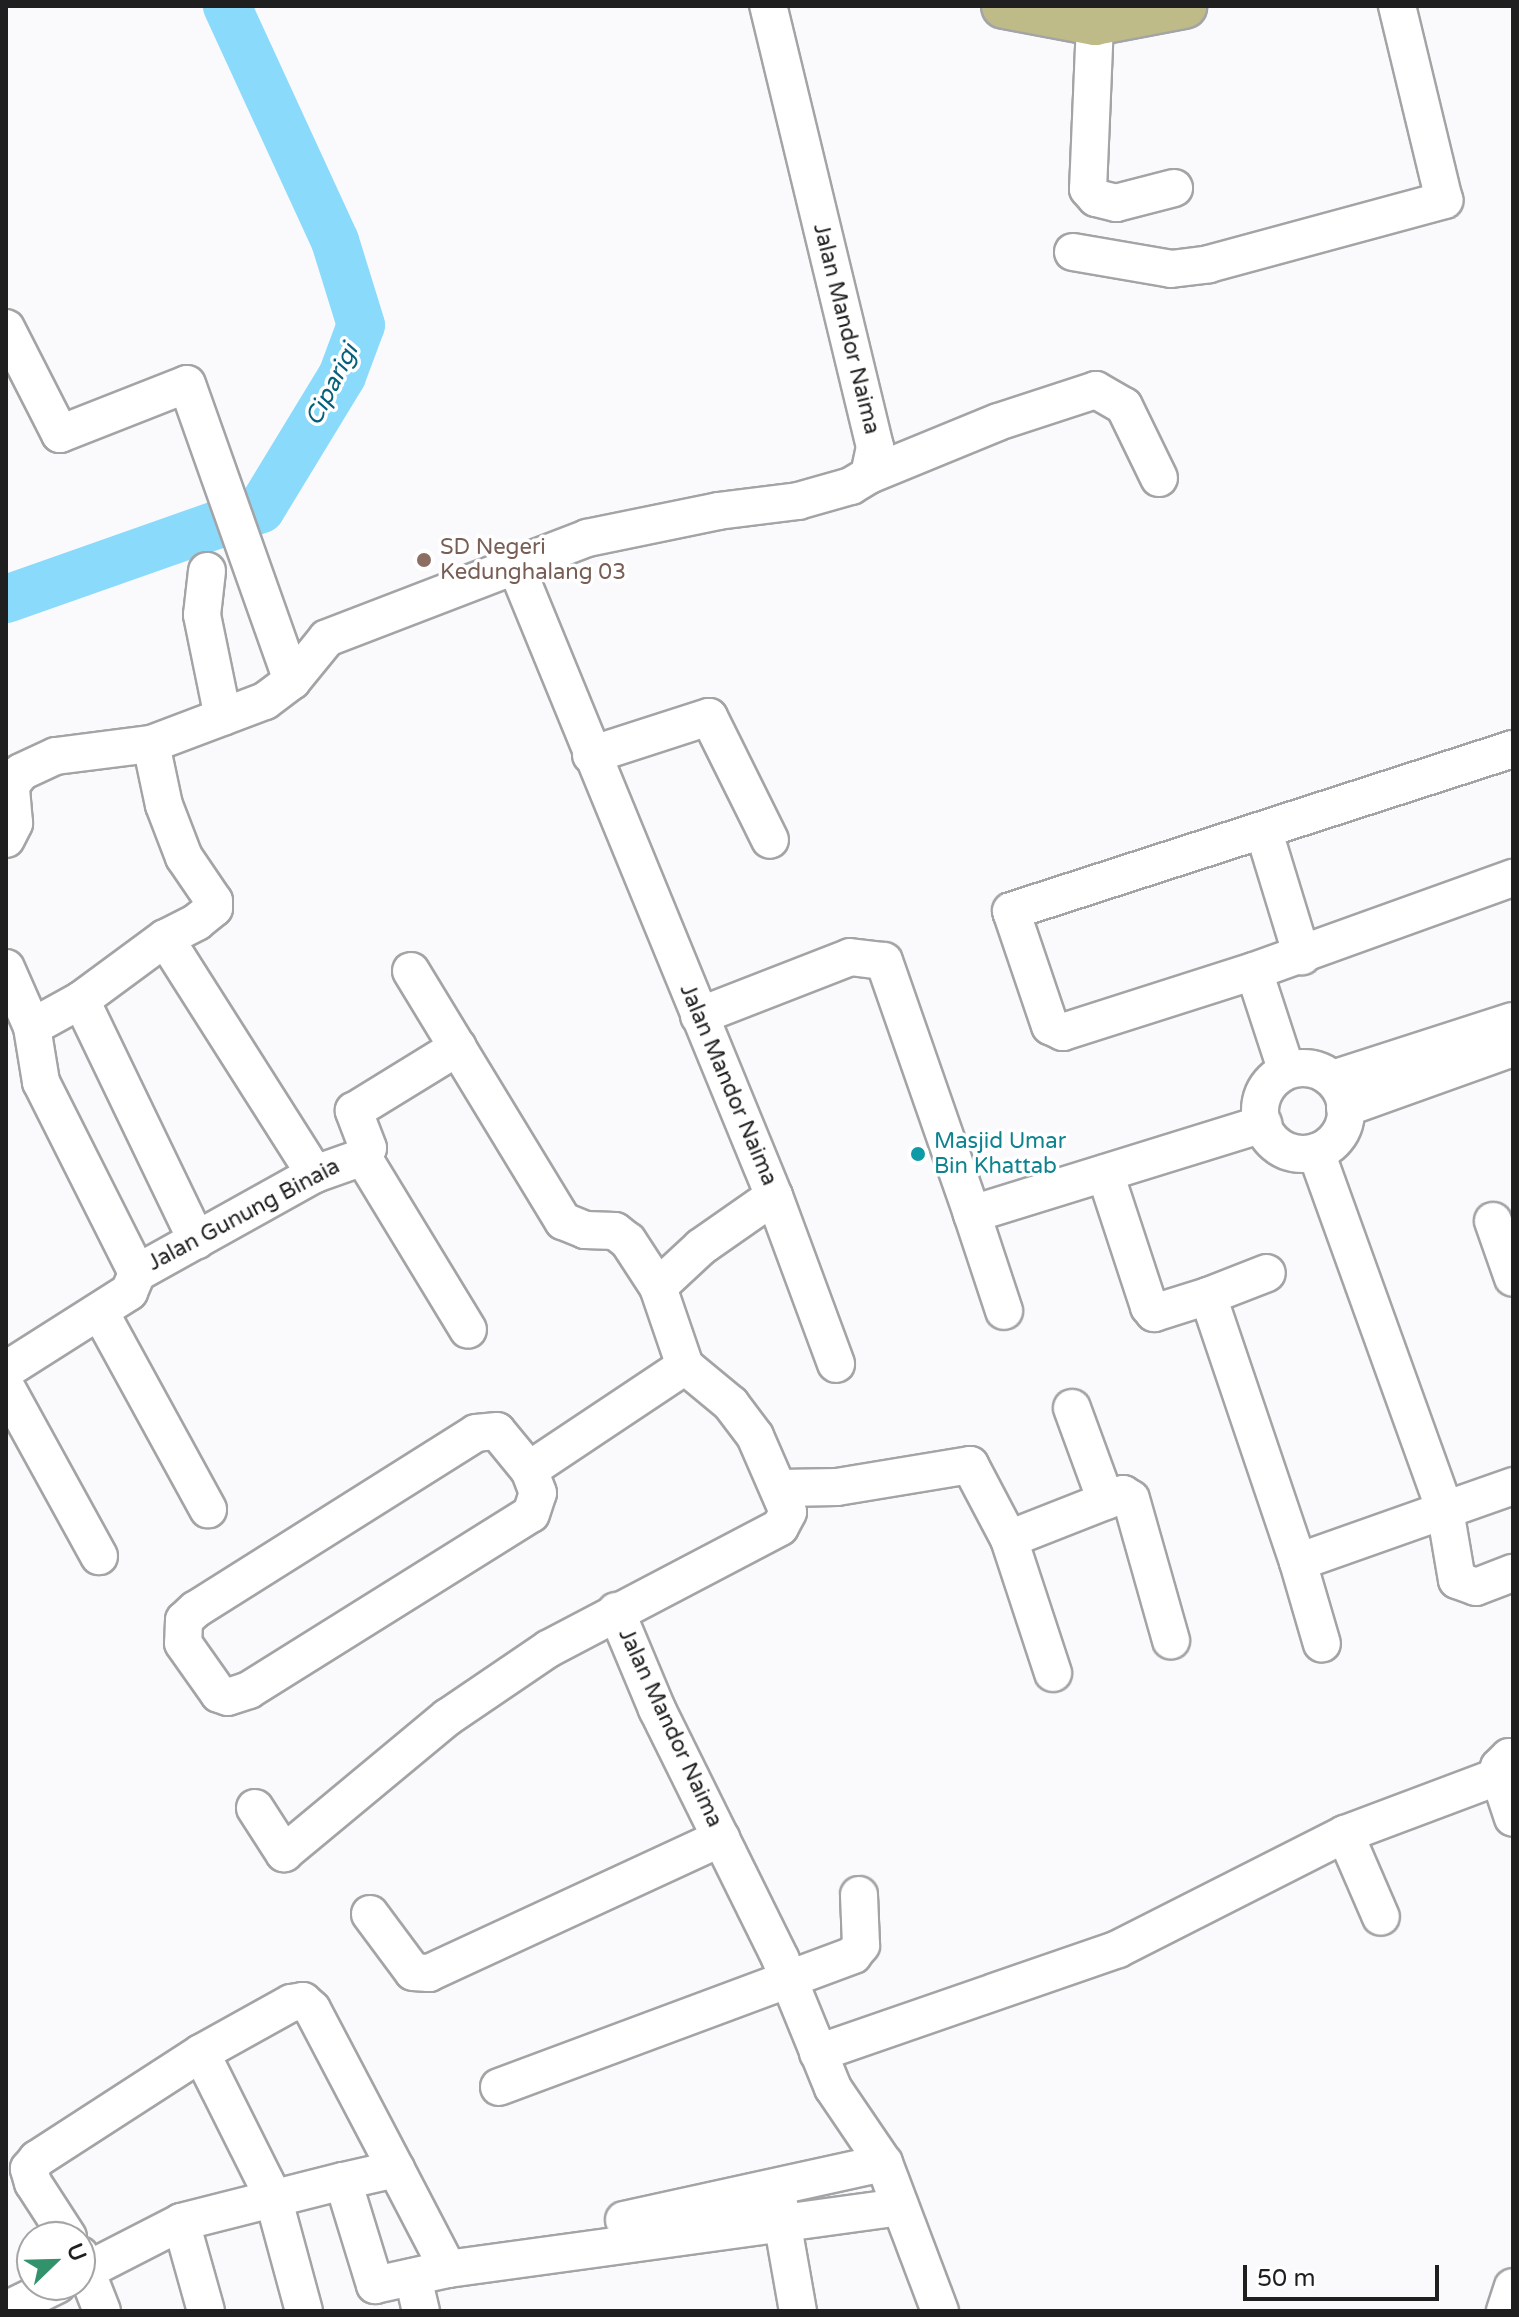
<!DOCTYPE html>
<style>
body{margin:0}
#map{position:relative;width:1519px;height:2317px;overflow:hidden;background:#fafafd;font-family:"Varela Round",sans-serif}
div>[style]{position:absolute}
.river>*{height:48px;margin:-24px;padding:0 24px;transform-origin:24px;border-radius:24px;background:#8adafc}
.roads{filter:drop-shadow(2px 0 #a3a4a6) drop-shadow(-2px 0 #a3a4a6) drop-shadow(0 2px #a3a4a6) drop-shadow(0 -2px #a3a4a6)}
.minor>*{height:36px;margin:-18px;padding:0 18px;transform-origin:18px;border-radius:18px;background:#fff}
.minor>.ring{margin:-18px;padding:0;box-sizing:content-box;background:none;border:36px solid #fff;border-radius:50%}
.major>*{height:44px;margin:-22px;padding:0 22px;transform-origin:22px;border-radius:22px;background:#bebb89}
.dots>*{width:22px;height:22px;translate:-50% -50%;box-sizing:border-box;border:4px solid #fff;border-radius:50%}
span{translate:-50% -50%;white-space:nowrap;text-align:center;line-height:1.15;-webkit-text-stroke:7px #fff;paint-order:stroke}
.street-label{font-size:22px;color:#1f1f20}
.education-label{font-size:22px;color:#785e54}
.left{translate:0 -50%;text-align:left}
.culture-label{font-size:22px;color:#0d838f}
.water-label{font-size:24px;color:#04607c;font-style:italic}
.frame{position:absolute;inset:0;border:8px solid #1f1f20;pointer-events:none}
.north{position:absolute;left:16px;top:2221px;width:80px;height:80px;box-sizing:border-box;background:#fff;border:2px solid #a5a5a6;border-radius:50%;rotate:67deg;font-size:22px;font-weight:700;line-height:32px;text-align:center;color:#1f1f20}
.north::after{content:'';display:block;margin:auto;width:28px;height:36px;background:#31926b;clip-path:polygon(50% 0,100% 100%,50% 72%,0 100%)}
.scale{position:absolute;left:1243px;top:2265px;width:196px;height:36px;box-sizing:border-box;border:4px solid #1f1f20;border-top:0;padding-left:10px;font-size:24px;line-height:28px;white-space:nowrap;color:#1f1f20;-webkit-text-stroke:6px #fff;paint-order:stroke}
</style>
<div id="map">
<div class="river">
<i style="left:6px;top:599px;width:270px;rotate:-19.4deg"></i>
<i style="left:261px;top:509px;width:156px;rotate:-58.7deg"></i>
<i style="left:342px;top:376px;width:54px;rotate:-69.6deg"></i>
<i style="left:361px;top:325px;width:88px;rotate:-107.2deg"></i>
<i style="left:335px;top:241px;width:259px;rotate:-114.7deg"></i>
</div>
<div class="roads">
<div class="minor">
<i style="left:1095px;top:23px;width:166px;rotate:92.4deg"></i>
<i style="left:1088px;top:189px;width:12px;rotate:48deg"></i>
<i style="left:1096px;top:198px;width:21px;rotate:14deg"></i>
<i style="left:1116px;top:203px;width:60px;rotate:-14.5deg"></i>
<i style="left:1073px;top:252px;width:99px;rotate:9.8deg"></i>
<i style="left:1171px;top:269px;width:38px;rotate:-7deg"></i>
<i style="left:1209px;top:264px;width:244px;rotate:-15.2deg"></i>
<i style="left:1444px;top:200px;width:200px;rotate:-103.6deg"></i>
<i style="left:6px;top:328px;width:119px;rotate:63deg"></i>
<i style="left:60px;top:434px;width:136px;rotate:-21.5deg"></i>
<i style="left:187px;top:384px;width:315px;rotate:70.5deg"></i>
<i style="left:869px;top:475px;width:139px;rotate:-22.3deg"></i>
<i style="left:998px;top:422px;width:103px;rotate:-18.1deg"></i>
<i style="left:1096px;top:390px;width:32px;rotate:30deg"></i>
<i style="left:1124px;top:406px;width:80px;rotate:64.1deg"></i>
<i style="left:515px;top:564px;width:683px;rotate:67.72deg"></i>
<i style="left:774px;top:1196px;width:179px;rotate:69.7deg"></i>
<i style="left:207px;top:571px;width:44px;rotate:96.5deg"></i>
<i style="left:202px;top:615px;width:104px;rotate:78.4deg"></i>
<i style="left:151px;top:744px;width:62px;rotate:78deg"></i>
<i style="left:164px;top:805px;width:56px;rotate:69deg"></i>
<i style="left:184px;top:857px;width:53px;rotate:55.7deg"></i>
<i style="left:214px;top:901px;width:7px;rotate:90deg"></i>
<i style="left:214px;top:908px;width:22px;rotate:141deg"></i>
<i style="left:197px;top:922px;width:36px;rotate:153deg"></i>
<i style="left:591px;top:755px;width:124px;rotate:-17.9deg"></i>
<i style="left:709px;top:717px;width:137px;rotate:63.6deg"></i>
<i style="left:1264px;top:832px;width:130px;rotate:73deg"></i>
<i style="left:6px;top:839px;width:18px;rotate:-63deg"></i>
<i style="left:14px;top:823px;width:38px;rotate:-95deg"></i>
<i style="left:11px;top:785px;width:16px;rotate:-52deg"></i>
<i style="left:21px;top:772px;width:38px;rotate:-25deg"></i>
<i style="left:56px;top:756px;width:96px;rotate:-7.2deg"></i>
<i style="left:151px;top:744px;width:122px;rotate:-20.7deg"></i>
<i style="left:265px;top:701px;width:34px;rotate:-37deg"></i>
<i style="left:292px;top:681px;width:55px;rotate:-50.9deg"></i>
<i style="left:327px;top:638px;width:279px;rotate:-21deg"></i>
<i style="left:587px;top:538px;width:134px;rotate:-11.6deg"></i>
<i style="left:718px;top:511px;width:81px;rotate:-7.1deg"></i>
<i style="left:798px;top:501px;width:55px;rotate:-15.8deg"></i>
<i style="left:851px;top:486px;width:21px;rotate:-31deg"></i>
<i style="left:869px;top:475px;width:29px;rotate:-78deg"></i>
<i style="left:875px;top:447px;width:454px;rotate:-103.6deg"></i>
<i style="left:6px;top:968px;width:64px;rotate:66.2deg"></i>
<i style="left:32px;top:1027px;width:56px;rotate:80.7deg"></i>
<i style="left:41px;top:1082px;width:214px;rotate:63.3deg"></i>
<i style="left:411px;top:971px;width:293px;rotate:58.7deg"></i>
<i style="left:563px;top:1221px;width:24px;rotate:22deg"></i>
<i style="left:585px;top:1230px;width:30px;rotate:2deg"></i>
<i style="left:615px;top:1231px;width:16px;rotate:38deg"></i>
<i style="left:628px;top:1241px;width:55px;rotate:56.9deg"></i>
<i style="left:1254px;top:971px;width:201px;rotate:162.3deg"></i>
<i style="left:1063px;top:1032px;width:14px;rotate:-155deg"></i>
<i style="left:1050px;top:1026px;width:121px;rotate:-108.7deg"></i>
<i style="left:1011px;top:911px;width:527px;rotate:-17.89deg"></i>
<i style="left:81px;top:1000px;width:267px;rotate:64.3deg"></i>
<i style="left:699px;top:1016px;width:162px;rotate:-21.3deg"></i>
<i style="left:850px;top:957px;width:34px;rotate:7deg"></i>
<i style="left:884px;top:961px;width:268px;rotate:70.8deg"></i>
<i style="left:972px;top:1214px;width:305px;rotate:-17.2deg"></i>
<i style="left:32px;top:1027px;width:56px;rotate:-28.9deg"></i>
<i style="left:81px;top:1000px;width:104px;rotate:-36.4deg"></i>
<i style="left:165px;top:938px;width:280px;rotate:57.6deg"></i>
<i class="ring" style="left:1260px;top:1068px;width:50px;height:50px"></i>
<i style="left:1286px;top:1069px;width:103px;rotate:-108.1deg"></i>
<i style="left:1254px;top:971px;width:275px;rotate:-19.8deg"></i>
<i style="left:1333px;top:1079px;width:189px;rotate:-17.9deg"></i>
<i style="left:1345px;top:1108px;width:178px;rotate:-19.7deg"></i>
<i style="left:1316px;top:1152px;width:381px;rotate:70.2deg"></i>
<i style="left:1445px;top:1510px;width:72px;rotate:-19.4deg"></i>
<i style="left:363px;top:1157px;width:10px;rotate:-61deg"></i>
<i style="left:368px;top:1148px;width:40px;rotate:-111deg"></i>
<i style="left:354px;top:1111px;width:122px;rotate:-31.6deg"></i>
<i style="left:1105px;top:1173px;width:141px;rotate:71.8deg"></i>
<i style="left:1149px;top:1307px;width:8px;rotate:50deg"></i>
<i style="left:1154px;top:1313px;width:57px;rotate:-17.5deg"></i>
<i style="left:1208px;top:1296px;width:281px;rotate:71.3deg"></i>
<i style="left:1298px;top:1562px;width:156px;rotate:-19.5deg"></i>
<i style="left:1445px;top:1510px;width:71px;rotate:80.3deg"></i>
<i style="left:1457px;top:1580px;width:20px;rotate:20deg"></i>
<i style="left:1476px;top:1587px;width:40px;rotate:-21deg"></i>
<i style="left:972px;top:1214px;width:102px;rotate:71.7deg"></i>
<i style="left:1493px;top:1221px;width:60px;rotate:70.7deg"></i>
<i style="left:1208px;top:1296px;width:63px;rotate:-21.3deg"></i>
<i style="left:100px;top:1312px;width:225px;rotate:61.3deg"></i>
<i style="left:6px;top:1370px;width:146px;rotate:-32.4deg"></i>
<i style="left:129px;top:1292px;width:21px;rotate:-67deg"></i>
<i style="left:137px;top:1273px;width:204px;rotate:-29.1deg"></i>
<i style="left:315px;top:1174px;width:51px;rotate:-19.5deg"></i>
<i style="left:363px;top:1157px;width:202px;rotate:58.7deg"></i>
<i style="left:6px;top:1387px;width:193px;rotate:61.2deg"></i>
<i style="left:1072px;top:1408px;width:99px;rotate:69.9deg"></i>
<i style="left:529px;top:1470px;width:50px;rotate:-129.4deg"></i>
<i style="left:497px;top:1431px;width:21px;rotate:175deg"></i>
<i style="left:476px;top:1433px;width:331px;rotate:147.8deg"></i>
<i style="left:196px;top:1609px;width:16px;rotate:137deg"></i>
<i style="left:184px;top:1620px;width:23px;rotate:92deg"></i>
<i style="left:183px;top:1643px;width:62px;rotate:54.8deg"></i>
<i style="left:219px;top:1694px;width:9px;rotate:18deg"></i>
<i style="left:228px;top:1697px;width:22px;rotate:-18deg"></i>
<i style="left:249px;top:1690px;width:332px;rotate:-32deg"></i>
<i style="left:531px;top:1514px;width:22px;rotate:-72deg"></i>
<i style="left:538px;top:1493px;width:25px;rotate:-111deg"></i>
<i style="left:529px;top:1470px;width:187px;rotate:-33.7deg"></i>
<i style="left:781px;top:1488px;width:56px;rotate:-1deg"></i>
<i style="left:837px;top:1487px;width:135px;rotate:-9.4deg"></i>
<i style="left:970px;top:1465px;width:84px;rotate:62.2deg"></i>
<i style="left:1009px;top:1539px;width:123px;rotate:-21.5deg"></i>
<i style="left:1123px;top:1494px;width:9px;rotate:32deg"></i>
<i style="left:1131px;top:1499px;width:147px;rotate:74.2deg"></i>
<i style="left:1009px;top:1539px;width:141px;rotate:71.8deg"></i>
<i style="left:1298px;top:1562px;width:85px;rotate:73.7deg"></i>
<i style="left:616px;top:1611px;width:106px;rotate:67.3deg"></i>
<i style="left:657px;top:1709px;width:278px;rotate:63.7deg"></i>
<i style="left:780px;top:1958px;width:140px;rotate:67.8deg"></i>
<i style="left:833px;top:2088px;width:91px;rotate:55.8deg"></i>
<i style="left:884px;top:2163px;width:158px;rotate:69.3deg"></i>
<i style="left:1509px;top:1757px;width:14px;rotate:135deg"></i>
<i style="left:1499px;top:1767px;width:9px;rotate:90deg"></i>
<i style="left:1499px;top:1776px;width:44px;rotate:71.6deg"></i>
<i style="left:255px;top:1808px;width:54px;rotate:57.2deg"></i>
<i style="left:284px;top:1853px;width:213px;rotate:-39.7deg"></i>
<i style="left:448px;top:1717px;width:121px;rotate:-34.2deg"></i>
<i style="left:548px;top:1649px;width:262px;rotate:-27.7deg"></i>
<i style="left:780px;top:1527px;width:17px;rotate:-62deg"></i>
<i style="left:788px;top:1512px;width:83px;rotate:-113.5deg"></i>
<i style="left:755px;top:1436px;width:40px;rotate:-127deg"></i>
<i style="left:731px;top:1404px;width:60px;rotate:-140.4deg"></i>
<i style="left:685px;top:1366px;width:83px;rotate:-108.9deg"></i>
<i style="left:658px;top:1287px;width:59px;rotate:-42.9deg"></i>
<i style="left:701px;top:1247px;width:89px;rotate:-34.9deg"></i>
<i style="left:1345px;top:1834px;width:90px;rotate:66.6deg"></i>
<i style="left:370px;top:1914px;width:72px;rotate:53.4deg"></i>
<i style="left:413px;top:1972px;width:16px;rotate:4deg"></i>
<i style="left:429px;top:1973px;width:322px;rotate:-24.8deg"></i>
<i style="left:201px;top:2053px;width:161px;rotate:63.4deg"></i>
<i style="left:273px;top:2197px;width:118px;rotate:74.8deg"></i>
<i style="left:818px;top:2053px;width:318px;rotate:-19.1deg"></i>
<i style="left:1118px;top:1949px;width:254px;rotate:-26.9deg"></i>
<i style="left:1345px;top:1834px;width:179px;rotate:-20.6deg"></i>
<i style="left:499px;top:2087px;width:378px;rotate:-20.4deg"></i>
<i style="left:853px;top:1955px;width:13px;rotate:-51deg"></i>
<i style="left:861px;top:1945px;width:50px;rotate:-92.3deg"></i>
<i style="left:778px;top:2198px;width:115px;rotate:80deg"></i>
<i style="left:624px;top:2220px;width:266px;rotate:-12.4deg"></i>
<i style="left:181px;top:2222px;width:92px;rotate:74.3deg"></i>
<i style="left:68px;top:2237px;width:64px;rotate:-122.9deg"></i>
<i style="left:33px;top:2183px;width:15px;rotate:-106deg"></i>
<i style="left:29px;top:2169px;width:13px;rotate:-51deg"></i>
<i style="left:37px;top:2159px;width:195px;rotate:-32.9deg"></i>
<i style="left:201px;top:2053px;width:103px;rotate:-29.1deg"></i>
<i style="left:291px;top:2003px;width:12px;rotate:-9deg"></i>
<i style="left:303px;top:2001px;width:12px;rotate:42deg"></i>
<i style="left:312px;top:2009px;width:181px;rotate:62.3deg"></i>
<i style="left:80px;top:2255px;width:60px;rotate:68.6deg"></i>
<i style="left:448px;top:2269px;width:113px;rotate:-117.5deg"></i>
<i style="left:396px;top:2169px;width:54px;rotate:167.2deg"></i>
<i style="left:343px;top:2181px;width:109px;rotate:72.9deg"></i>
<i style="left:375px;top:2285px;width:75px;rotate:-12.4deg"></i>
<i style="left:448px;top:2269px;width:456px;rotate:-7.8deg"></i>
<i style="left:80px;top:2274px;width:114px;rotate:-27.2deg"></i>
<i style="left:181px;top:2222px;width:167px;rotate:-14.2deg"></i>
<i style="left:413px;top:2277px;width:35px;rotate:77deg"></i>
<i style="left:6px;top:2310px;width:57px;rotate:-26.1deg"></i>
<i style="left:1505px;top:2311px;width:25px;rotate:-72deg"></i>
</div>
<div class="major">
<i style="left:1004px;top:6px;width:93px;rotate:10.6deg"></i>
<i style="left:1095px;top:23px;width:91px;rotate:-10.8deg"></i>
</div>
</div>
<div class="dots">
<i style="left:424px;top:560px;background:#8d6e63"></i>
<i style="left:918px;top:1154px;background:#0f9aa8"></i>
</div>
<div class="street-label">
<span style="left:846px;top:329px;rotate:76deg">Jalan Mandor Naima</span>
<span style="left:728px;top:1085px;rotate:67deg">Jalan Mandor Naima</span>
<span style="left:244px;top:1215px;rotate:-28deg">Jalan Gunung Binaia</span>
<span style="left:670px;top:1728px;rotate:65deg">Jalan Mandor Naima</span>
</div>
<div class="education-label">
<span class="left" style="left:440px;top:560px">SD Negeri<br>Kedunghalang 03</span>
</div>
<div class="culture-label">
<span class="left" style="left:934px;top:1154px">Masjid Umar<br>Bin Khattab</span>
</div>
<div class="water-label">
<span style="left:332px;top:385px;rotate:-63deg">Ciparigi</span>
</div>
<div class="frame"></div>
<div class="north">U</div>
<div class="scale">50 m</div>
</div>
